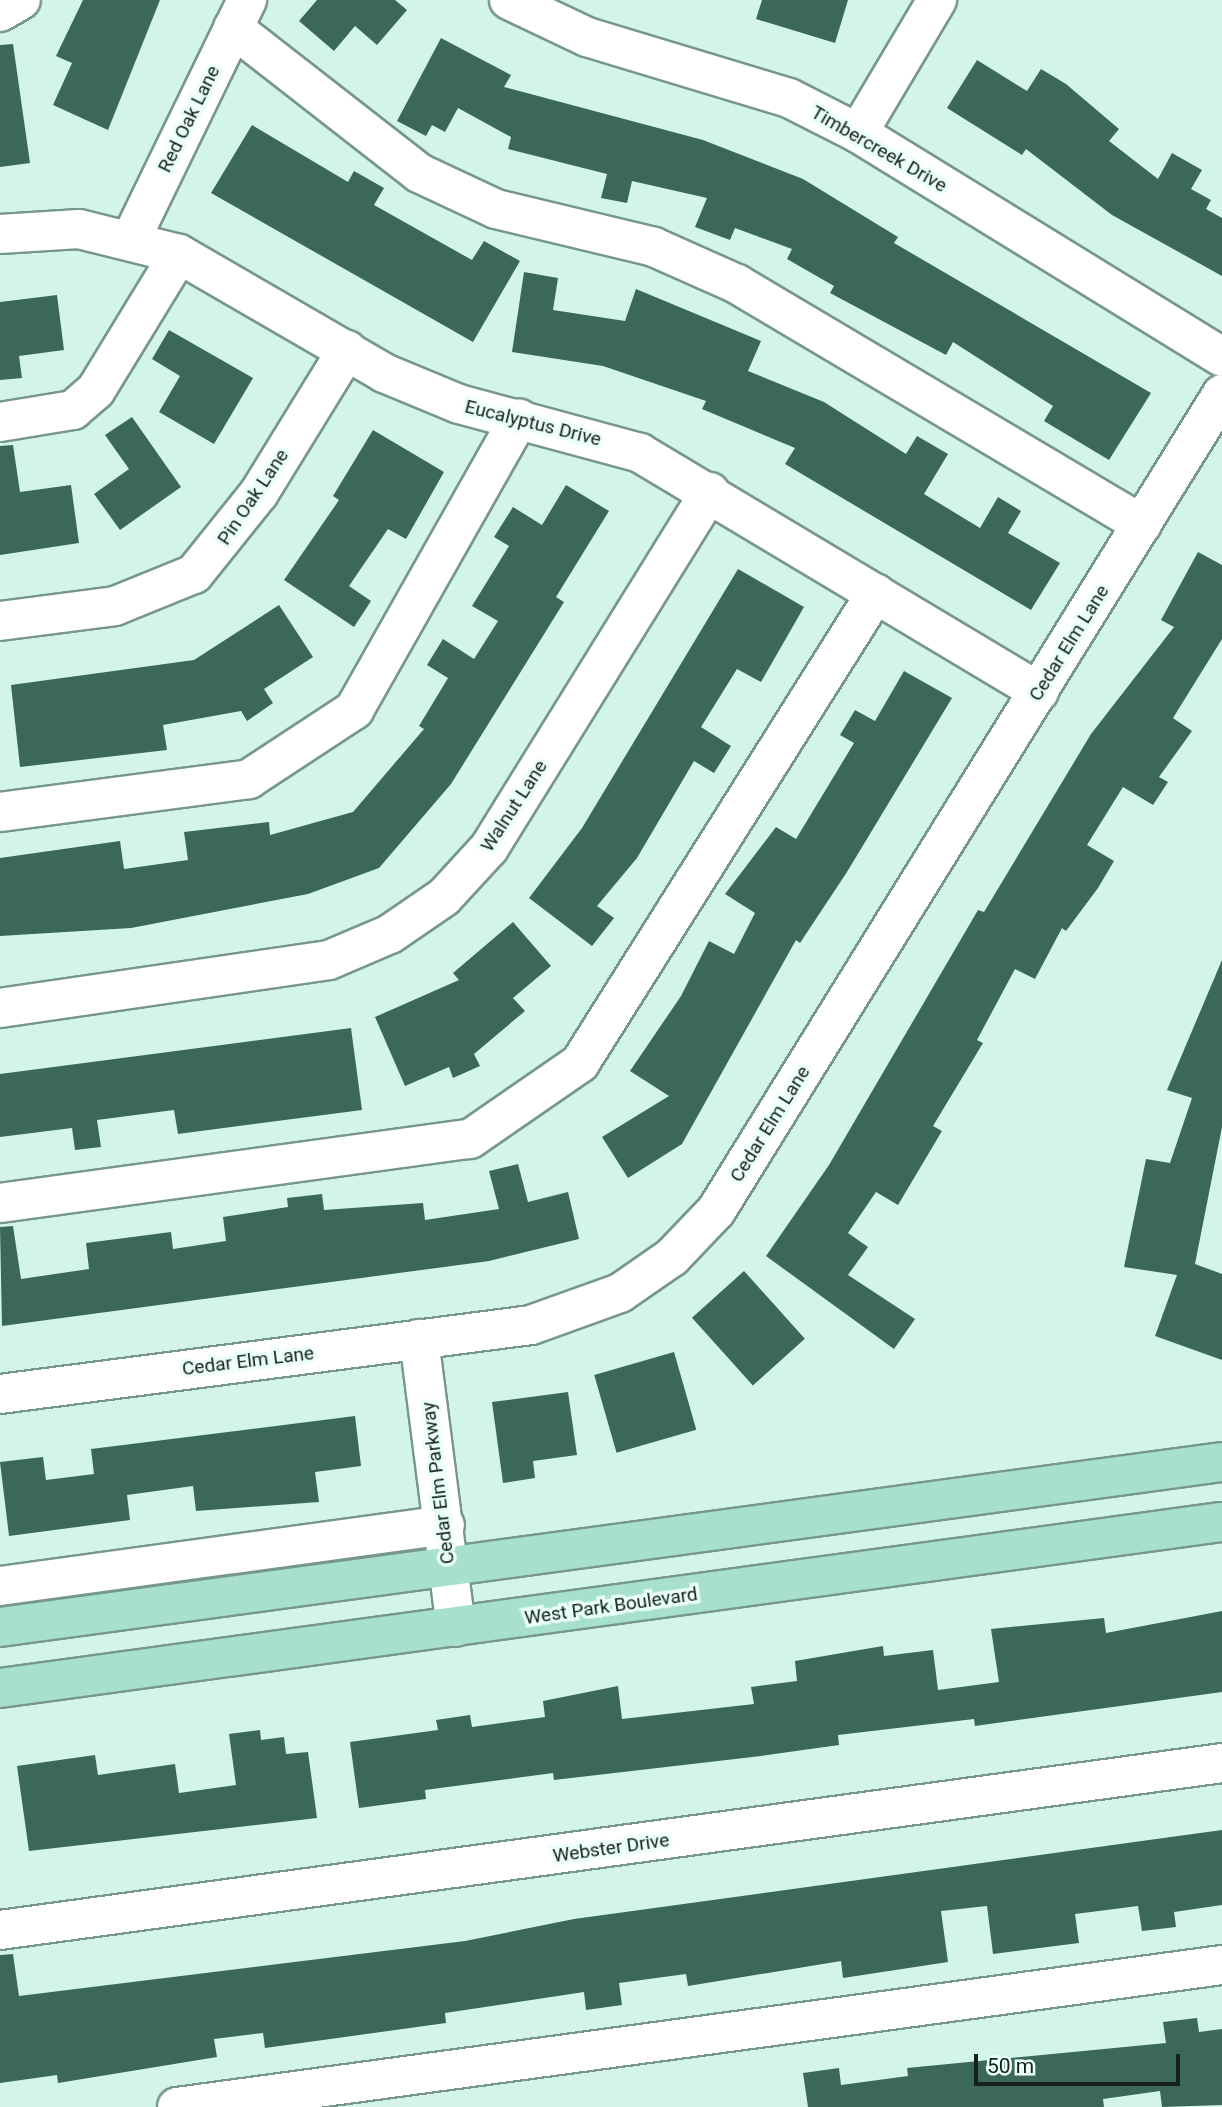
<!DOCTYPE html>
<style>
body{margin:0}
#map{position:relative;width:1222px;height:2107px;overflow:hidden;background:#d3f5e7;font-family:Roboto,sans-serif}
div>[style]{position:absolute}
.building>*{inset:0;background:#3c6858;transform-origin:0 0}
.roads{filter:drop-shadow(2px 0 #78978b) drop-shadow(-2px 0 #78978b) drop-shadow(0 2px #78978b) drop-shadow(0 -2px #78978b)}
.minor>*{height:38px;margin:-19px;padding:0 19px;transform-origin:19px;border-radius:19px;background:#fff}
.major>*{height:38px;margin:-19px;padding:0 19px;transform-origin:19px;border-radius:19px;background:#a7e0cd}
span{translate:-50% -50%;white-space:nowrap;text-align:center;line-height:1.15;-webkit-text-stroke:7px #eafff6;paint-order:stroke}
.street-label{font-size:19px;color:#14211c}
.scale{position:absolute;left:974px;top:2054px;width:206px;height:32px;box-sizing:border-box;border:4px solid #14211c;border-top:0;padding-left:9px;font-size:21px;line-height:24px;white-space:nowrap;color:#14211c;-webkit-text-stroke:5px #eafff6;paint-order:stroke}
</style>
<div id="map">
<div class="building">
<i style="clip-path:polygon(83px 0,160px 0,108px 130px,53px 105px,72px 63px,56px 56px)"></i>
<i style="clip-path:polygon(317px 0,395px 0,407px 10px,377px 45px,355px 26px,334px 51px,299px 21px)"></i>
<i style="clip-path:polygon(762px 0,848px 0,835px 43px,756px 19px)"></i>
<i style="clip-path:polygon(441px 38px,511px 75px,504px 87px,703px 140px,803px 179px,898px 237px,894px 243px,1151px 393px,1109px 460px,1044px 421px,1053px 406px,953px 342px,946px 355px,830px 293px,834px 286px,787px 259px,792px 249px,735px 228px,730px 240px,695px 227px,707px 198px,632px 181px,627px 203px,601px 198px,607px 174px,508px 149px,511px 137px,458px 108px,445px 132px,432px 125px,426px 136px,397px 121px)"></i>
<i style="clip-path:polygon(13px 44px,30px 163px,0 167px,0 45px)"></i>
<i style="clip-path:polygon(977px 60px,1027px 91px,1041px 69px,1066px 84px,1119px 129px,1109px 141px,1158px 179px,1172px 153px,1202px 170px,1191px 189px,1211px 200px,1206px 209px,1222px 218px,1222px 276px,1112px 215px,1026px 149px,1022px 155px,947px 108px)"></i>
<i style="clip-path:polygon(252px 125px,348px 182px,354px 171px,384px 188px,374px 205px,472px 260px,484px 241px,520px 261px,473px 342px,211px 193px)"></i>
<i style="clip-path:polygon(524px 272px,558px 278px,553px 310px,625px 321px,636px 289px,761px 341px,748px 371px,824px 402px,906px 454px,917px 436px,948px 454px,924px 494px,980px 528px,998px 497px,1021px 511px,1008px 533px,1060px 563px,1031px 610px,785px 464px,795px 448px,702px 409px,706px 401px,603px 366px,512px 352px)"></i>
<i style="clip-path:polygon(57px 295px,64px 350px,19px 356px,22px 378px,0 380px,0 302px)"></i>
<i style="clip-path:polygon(169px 330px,253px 378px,214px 444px,159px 412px,180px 376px,152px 359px)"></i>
<i style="clip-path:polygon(132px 417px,181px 487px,120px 530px,94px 494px,129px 469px,105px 435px)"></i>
<i style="clip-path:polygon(373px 430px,444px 472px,406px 539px,388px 529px,349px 586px,371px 601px,354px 627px,284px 580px,339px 500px,333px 496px)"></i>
<i style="clip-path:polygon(13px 445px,20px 492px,71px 485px,79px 543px,0 555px,0 446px)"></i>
<i style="clip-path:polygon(566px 485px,609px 511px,556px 597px,564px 602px,451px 784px,379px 868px,308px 894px,131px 928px,0 936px,0 858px,120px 841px,124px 869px,188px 860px,184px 832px,269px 822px,270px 835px,353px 812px,424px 729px,419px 726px,448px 678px,427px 665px,443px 639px,474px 659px,498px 621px,472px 606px,509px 546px,494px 537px,513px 507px,542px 525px)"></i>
<i style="clip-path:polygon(1198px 552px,1222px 565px,1222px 639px,1173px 718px,1192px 731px,1159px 777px,1168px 782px,1153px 805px,1123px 787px,1087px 845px,1114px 861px,1098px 888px,1066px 931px,1062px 928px,1035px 979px,1015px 969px,977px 1040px,983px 1043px,933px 1126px,942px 1131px,898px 1205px,876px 1192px,848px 1233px,868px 1247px,848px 1275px,915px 1319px,894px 1349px,766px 1256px,829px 1165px,978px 910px,984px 912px,1091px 734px,1174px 627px,1161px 620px)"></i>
<i style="clip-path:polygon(738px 569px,804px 607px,761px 682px,737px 669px,701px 727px,731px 746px,714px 773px,694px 761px,637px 858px,597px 906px,614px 918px,592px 946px,529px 898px,582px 828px)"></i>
<i style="clip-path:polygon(279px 605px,313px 657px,264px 689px,273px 703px,247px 721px,241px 711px,163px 725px,167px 750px,20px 767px,11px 685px,194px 660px)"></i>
<i style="clip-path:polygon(904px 671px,952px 698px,847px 872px,800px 943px,796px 940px,682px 1144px,628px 1178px,602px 1137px,669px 1096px,630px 1071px,681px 996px,709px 941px,734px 954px,755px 913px,725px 894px,776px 827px,796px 839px,854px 743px,840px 735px,855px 710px,875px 721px)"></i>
<i style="clip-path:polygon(513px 922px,551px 966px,513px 998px,525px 1011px,474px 1054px,480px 1066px,453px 1078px,449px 1067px,405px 1086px,375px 1017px,459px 980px,453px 973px)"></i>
<i style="clip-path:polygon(1222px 960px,1222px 1127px,1195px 1264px,1222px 1274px,1222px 1360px,1155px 1336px,1177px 1275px,1124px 1267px,1146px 1159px,1170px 1163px,1192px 1098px,1167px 1090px)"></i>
<i style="clip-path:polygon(351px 1028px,362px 1110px,178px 1134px,174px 1110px,97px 1120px,101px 1147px,75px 1150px,72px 1128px,0 1137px,0 1074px)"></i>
<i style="clip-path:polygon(518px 1164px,528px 1202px,568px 1192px,579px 1239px,489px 1261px,2px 1326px,0 1227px,13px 1226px,21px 1279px,89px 1269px,86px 1243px,171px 1232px,173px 1249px,226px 1241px,223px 1217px,288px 1207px,287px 1198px,322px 1194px,324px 1210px,423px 1203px,425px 1220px,499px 1209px,489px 1171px)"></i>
<i style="left:744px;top:1271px;width:91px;height:70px;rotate:48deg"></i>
<i style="left:674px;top:1352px;width:81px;height:83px;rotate:74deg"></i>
<i style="clip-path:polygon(568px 1392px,577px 1455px,533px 1461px,535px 1478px,503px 1483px,492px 1402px)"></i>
<i style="clip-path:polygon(355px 1416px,361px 1466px,315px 1472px,319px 1502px,196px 1511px,193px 1486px,127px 1495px,130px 1520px,9px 1536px,0 1462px,43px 1457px,46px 1480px,94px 1474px,91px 1449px)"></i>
<i style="clip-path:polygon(1222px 1611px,1222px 1692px,975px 1726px,974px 1719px,838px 1735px,839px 1745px,761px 1756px,554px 1780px,553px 1773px,425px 1790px,426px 1799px,359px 1808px,350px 1742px,438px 1730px,436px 1720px,470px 1715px,472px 1727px,545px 1717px,543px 1701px,618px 1686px,622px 1719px,754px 1704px,751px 1687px,797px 1681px,795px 1661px,883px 1646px,884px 1656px,933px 1650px,938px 1690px,999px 1682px,991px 1629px,1104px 1618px,1106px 1633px)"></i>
<i style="clip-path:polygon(260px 1730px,261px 1740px,284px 1737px,286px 1754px,308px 1752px,317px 1818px,29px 1851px,17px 1766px,95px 1755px,98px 1775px,175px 1764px,179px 1793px,236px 1785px,229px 1734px)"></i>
<i style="clip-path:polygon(1222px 1830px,1222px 1905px,1174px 1912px,1176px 1927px,1142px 1931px,1138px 1906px,1075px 1914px,1079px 1943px,993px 1954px,987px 1906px,941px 1911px,948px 1962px,843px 1978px,841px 1961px,688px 1986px,686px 1974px,619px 1983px,622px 2005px,586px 2010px,584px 1992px,445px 2013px,446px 2023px,265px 2048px,263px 2033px,214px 2039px,217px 2057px,58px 2083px,57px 2075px,0 2083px,0 1955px,13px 1954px,19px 1996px,465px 1941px,574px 1919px)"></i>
<i style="clip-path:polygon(1197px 2018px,1199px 2032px,1222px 2029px,1222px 2105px,1162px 2107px,1160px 2091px,1103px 2099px,1104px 2107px,808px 2107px,803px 2073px,839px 2068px,841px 2085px,908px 2076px,907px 2068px,1166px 2043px,1163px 2022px)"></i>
</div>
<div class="roads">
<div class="minor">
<i style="left:509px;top:0;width:86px;rotate:25.4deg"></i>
<i style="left:587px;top:37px;width:211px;rotate:16.8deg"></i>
<i style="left:789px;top:98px;width:77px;rotate:26.9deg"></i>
<i style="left:858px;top:133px;width:427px;rotate:31.6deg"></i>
<i style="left:0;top:12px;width:24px;rotate:-30deg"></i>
<i style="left:233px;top:28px;width:236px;rotate:37.9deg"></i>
<i style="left:419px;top:173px;width:85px;rotate:25.1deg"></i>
<i style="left:496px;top:209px;width:163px;rotate:13.5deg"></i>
<i style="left:654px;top:247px;width:91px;rotate:24deg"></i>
<i style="left:737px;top:284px;width:471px;rotate:30.7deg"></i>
<i style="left:858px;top:133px;width:155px;rotate:-59.3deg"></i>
<i style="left:0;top:234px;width:79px;rotate:-3.6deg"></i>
<i style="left:79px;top:229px;width:103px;rotate:14deg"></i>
<i style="left:179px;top:254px;width:237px;rotate:30.1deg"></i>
<i style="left:384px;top:373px;width:81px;rotate:22.5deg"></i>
<i style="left:459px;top:404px;width:188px;rotate:15.1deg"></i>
<i style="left:640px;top:453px;width:465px;rotate:30.9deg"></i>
<i style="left:131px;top:239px;width:266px;rotate:-64.1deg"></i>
<i style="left:0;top:422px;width:74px;rotate:-9.3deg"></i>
<i style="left:73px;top:410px;width:30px;rotate:-41deg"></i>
<i style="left:96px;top:390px;width:159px;rotate:-58.6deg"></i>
<i style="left:0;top:621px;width:116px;rotate:-7.4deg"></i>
<i style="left:115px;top:606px;width:85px;rotate:-22.1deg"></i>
<i style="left:194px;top:574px;width:104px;rotate:-51.3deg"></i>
<i style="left:259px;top:493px;width:168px;rotate:-58.4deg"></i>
<i style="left:0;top:812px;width:251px;rotate:-7.5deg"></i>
<i style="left:249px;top:779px;width:126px;rotate:-33.3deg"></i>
<i style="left:354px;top:710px;width:335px;rotate:-60.5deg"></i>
<i style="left:0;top:1008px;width:332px;rotate:-8.3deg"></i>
<i style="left:329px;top:960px;width:66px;rotate:-23.1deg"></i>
<i style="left:390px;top:934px;width:65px;rotate:-34.4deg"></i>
<i style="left:444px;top:897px;width:67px;rotate:-47.4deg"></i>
<i style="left:489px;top:848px;width:419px;rotate:-58.2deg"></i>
<i style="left:0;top:1203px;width:474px;rotate:-7.8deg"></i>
<i style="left:470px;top:1139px;width:134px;rotate:-34.6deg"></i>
<i style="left:580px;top:1063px;width:555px;rotate:-57.8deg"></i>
<i style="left:419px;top:1339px;width:290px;rotate:82.7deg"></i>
<i style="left:0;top:1394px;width:535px;rotate:-7.4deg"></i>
<i style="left:531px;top:1325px;width:95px;rotate:-19.8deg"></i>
<i style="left:620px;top:1293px;width:63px;rotate:-34.7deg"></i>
<i style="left:672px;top:1257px;width:64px;rotate:-46.3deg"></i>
<i style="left:716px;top:1211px;width:961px;rotate:-58.23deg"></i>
<i style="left:0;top:1586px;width:449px;rotate:-7.8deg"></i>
<i style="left:0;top:1930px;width:1233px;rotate:-7.78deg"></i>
<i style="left:177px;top:2107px;width:1055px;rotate:-7.74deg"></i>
</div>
<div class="major">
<i style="left:0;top:1627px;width:1233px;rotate:-7.69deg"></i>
<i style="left:0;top:1688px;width:1233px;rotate:-7.74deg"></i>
</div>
</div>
<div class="street-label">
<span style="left:189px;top:119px;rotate:-64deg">Red Oak Lane</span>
<span style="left:879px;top:149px;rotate:30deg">Timbercreek Drive</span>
<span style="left:533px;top:423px;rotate:14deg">Eucalyptus Drive</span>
<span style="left:253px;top:497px;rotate:-56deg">Pin Oak Lane</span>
<span style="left:1069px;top:643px;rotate:-58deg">Cedar Elm Lane</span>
<span style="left:514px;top:806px;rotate:-57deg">Walnut Lane</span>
<span style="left:770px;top:1124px;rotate:-58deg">Cedar Elm Lane</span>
<span style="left:248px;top:1361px;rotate:-7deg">Cedar Elm Lane</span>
<span style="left:438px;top:1483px;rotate:-97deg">Cedar Elm Parkway</span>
<span style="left:611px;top:1606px;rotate:-8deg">West Park Boulevard</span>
<span style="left:611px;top:1848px;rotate:-8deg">Webster Drive</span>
</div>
<div class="scale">50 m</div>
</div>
